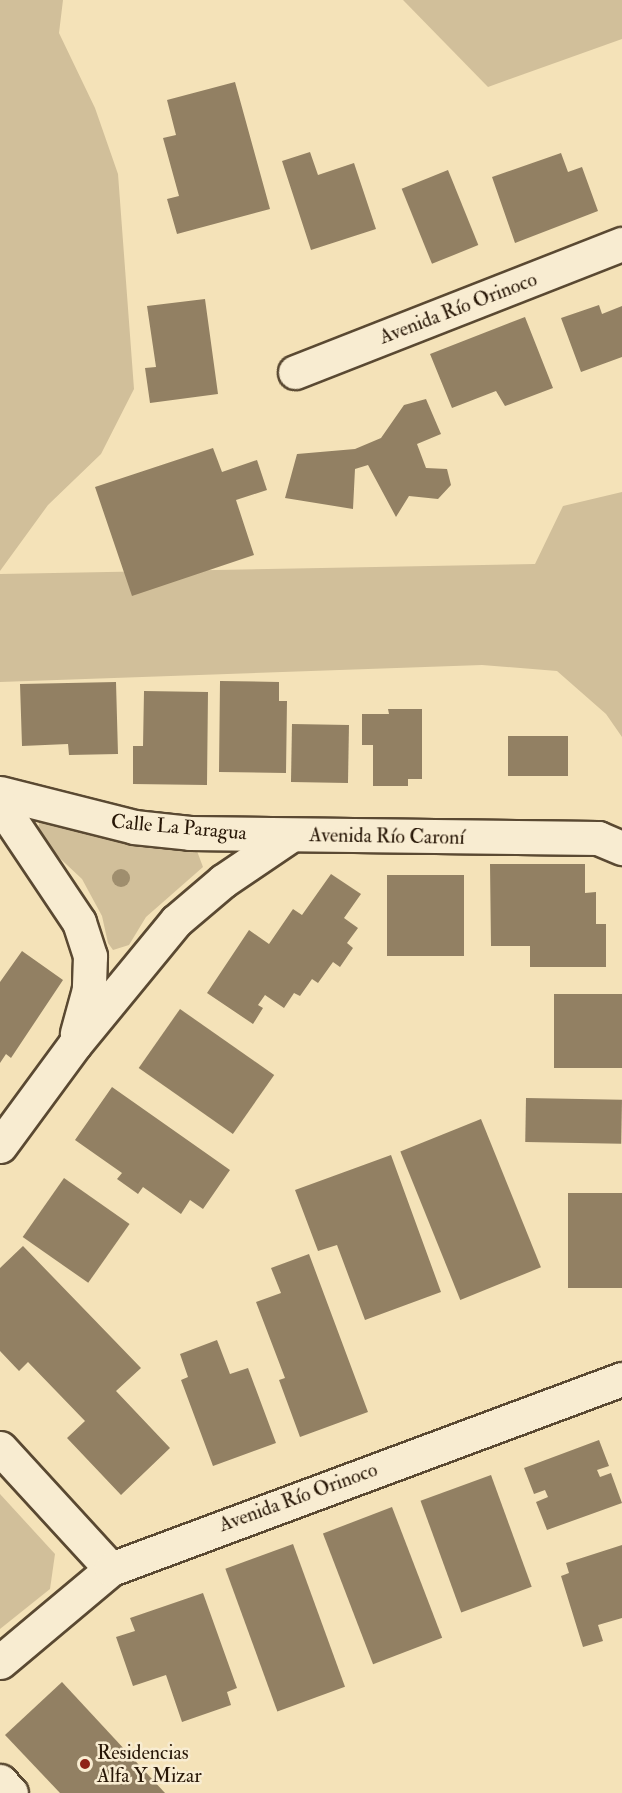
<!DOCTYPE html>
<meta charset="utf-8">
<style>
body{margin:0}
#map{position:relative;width:622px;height:1793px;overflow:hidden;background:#f4e2b8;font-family:"IM FELL Double Pica",serif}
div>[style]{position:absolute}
.green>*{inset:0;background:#d1bf9a}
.building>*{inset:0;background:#928063;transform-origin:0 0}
.roads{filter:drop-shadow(2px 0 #5a4932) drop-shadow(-2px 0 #5a4932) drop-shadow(0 2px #5a4932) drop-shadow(0 -2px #5a4932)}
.minor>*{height:33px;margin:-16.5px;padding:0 16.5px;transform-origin:16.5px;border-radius:16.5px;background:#f8ecd1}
.trees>*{width:18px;height:18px;margin:-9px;border-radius:50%;background:#9f8e6e}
.dots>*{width:16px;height:16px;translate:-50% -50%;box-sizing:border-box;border:3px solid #f8ecd1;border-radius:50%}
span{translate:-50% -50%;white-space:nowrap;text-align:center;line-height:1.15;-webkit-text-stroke:5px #f8ecd1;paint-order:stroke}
.street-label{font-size:20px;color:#271606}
.poi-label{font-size:20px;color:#271606}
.left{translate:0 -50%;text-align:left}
</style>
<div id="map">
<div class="green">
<i style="clip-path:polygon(0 0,63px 0,59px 33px,95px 108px,118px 174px,134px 389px,101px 454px,48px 505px,0 571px)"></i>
<i style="clip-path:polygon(403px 0,622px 0,622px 39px,488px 87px)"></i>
<i style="clip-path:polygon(622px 492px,622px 737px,606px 714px,557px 671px,482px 665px,0 682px,0 574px,535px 564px,563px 506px)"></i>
<i style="clip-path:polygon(40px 820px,143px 847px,197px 851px,203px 867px,146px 917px,129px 945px,113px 950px,108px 943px,102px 916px,82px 879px,36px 836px)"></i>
<i style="clip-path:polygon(0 1494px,55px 1554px,50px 1589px,0 1629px)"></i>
</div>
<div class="building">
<i style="clip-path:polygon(235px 82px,270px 209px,177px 234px,167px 199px,179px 196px,163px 138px,176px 135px,167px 100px)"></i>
<i style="clip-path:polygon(310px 152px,318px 175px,354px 163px,376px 229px,311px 250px,282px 161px)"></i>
<i style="clip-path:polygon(561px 153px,568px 172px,582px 167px,598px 211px,515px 243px,492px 177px)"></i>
<i style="left:448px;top:170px;width:81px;height:50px;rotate:68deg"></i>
<i style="clip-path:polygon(205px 299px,218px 394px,150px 403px,145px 368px,156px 367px,147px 306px)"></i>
<i style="clip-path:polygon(599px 305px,602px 314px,622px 306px,622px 357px,581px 372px,561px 318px)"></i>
<i style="clip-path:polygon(525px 317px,553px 388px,505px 406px,496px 391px,452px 408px,430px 354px)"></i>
<i style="clip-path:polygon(426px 399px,441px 434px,417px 444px,426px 468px,447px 469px,451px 485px,438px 499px,409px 496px,396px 517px,368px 465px,355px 469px,353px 509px,285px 498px,297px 454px,355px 449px,381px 438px,404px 405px)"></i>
<i style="clip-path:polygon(213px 448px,222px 472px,257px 460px,267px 490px,236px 500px,254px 555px,132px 596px,95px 487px)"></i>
<i style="clip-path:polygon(220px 681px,279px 682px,279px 701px,287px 701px,286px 773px,219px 772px)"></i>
<i style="clip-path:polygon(116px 682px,118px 754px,69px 755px,68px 744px,22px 746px,20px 684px)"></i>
<i style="clip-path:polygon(144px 691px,208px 692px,207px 785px,133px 784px,133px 746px,143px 746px)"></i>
<i style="clip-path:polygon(388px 709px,422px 709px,422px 779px,408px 779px,408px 786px,373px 786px,373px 745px,362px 745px,362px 714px,389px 714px)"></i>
<i style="left:292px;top:724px;width:57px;height:58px;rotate:1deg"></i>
<i style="left:508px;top:736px;width:60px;height:40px"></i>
<i style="clip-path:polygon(490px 864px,585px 864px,585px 893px,596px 892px,596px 924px,606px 924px,606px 967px,530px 967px,530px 946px,491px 946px)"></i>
<i style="clip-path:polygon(331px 874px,361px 894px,344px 918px,358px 928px,347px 943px,353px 948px,340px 967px,333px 962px,318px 983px,312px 979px,300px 996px,294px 993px,284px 1008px,265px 995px,258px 1005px,263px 1008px,253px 1024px,207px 993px,249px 930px,269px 944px,293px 909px,302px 915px)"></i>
<i style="left:387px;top:875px;width:77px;height:81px"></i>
<i style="clip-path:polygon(22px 951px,63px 980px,11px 1058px,6px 1054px,0 1063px,0 982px)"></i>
<i style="left:554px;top:994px;width:68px;height:74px"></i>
<i style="left:180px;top:1009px;width:115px;height:72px;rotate:35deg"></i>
<i style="clip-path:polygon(112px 1087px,230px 1170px,203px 1209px,190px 1200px,181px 1214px,143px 1187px,138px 1194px,117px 1179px,122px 1173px,75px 1140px)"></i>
<i style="left:526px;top:1098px;width:96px;height:44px;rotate:1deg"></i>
<i style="left:481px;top:1119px;width:160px;height:87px;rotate:68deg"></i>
<i style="clip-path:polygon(391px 1155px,441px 1292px,365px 1320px,337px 1245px,318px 1251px,295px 1190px)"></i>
<i style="left:64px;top:1178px;width:80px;height:72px;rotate:35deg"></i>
<i style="left:568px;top:1193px;width:54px;height:95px"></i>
<i style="clip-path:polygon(23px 1246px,141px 1368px,116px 1391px,170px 1448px,121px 1495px,67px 1438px,85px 1421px,28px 1362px,19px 1371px,0 1351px,0 1268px)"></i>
<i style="clip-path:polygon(309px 1254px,368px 1412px,300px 1437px,279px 1380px,285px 1378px,256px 1302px,281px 1293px,271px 1268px)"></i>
<i style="clip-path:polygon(217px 1340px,230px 1374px,248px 1368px,276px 1443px,213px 1466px,181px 1380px,188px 1377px,180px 1354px)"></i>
<i style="clip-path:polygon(599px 1440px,609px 1466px,597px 1470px,600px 1477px,611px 1473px,622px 1503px,547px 1530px,536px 1502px,548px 1497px,545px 1490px,534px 1494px,524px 1468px)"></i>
<i style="left:491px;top:1475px;width:119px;height:75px;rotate:70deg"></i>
<i style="left:392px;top:1507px;width:140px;height:74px;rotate:69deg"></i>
<i style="left:293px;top:1544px;width:152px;height:72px;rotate:70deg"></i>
<i style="clip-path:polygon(622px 1545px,622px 1618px,598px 1625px,603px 1641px,583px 1647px,561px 1576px,569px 1573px,566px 1563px)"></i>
<i style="clip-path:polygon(203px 1593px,237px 1688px,227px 1692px,231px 1705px,182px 1722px,166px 1675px,133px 1686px,116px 1637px,135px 1631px,130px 1618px)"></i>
<i style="clip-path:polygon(62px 1682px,165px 1793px,60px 1793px,5px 1735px)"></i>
</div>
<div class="roads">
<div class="minor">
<i style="left:295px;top:372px;width:351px;rotate:-21.4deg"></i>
<i style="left:0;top:793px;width:138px;rotate:14.2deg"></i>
<i style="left:134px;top:827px;width:56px;rotate:6.1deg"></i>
<i style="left:190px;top:833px;width:408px;rotate:0.7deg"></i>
<i style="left:598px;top:838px;width:26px;rotate:23deg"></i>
<i style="left:0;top:804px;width:142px;rotate:56.2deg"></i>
<i style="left:79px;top:922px;width:36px;rotate:72deg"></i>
<i style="left:90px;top:956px;width:33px;rotate:92deg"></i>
<i style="left:89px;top:989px;width:46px;rotate:105.3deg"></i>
<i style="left:0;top:1146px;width:127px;rotate:-53.7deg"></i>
<i style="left:75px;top:1044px;width:159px;rotate:-50.6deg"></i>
<i style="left:176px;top:921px;width:62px;rotate:-40.4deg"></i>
<i style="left:223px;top:881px;width:82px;rotate:-34.1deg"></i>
<i style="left:0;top:1448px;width:164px;rotate:47.5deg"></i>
<i style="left:0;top:1662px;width:145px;rotate:-40deg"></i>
<i style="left:111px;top:1569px;width:545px;rotate:-20.4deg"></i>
<i style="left:0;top:1781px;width:16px;rotate:47deg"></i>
</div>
</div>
<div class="trees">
<i style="left:121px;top:878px"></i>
</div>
<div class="dots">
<i style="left:85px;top:1764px;background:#8f2418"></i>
</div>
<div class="street-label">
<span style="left:458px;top:308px;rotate:-21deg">Avenida Río Orinoco</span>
<span style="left:179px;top:827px;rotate:5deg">Calle La Paragua</span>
<span style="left:387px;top:836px;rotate:1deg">Avenida Río Caroní</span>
<span style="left:298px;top:1497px;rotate:-20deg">Avenida Río Orinoco</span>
</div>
<div class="poi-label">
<span class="left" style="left:97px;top:1764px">Residencias<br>Alfa Y Mizar</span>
</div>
</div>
